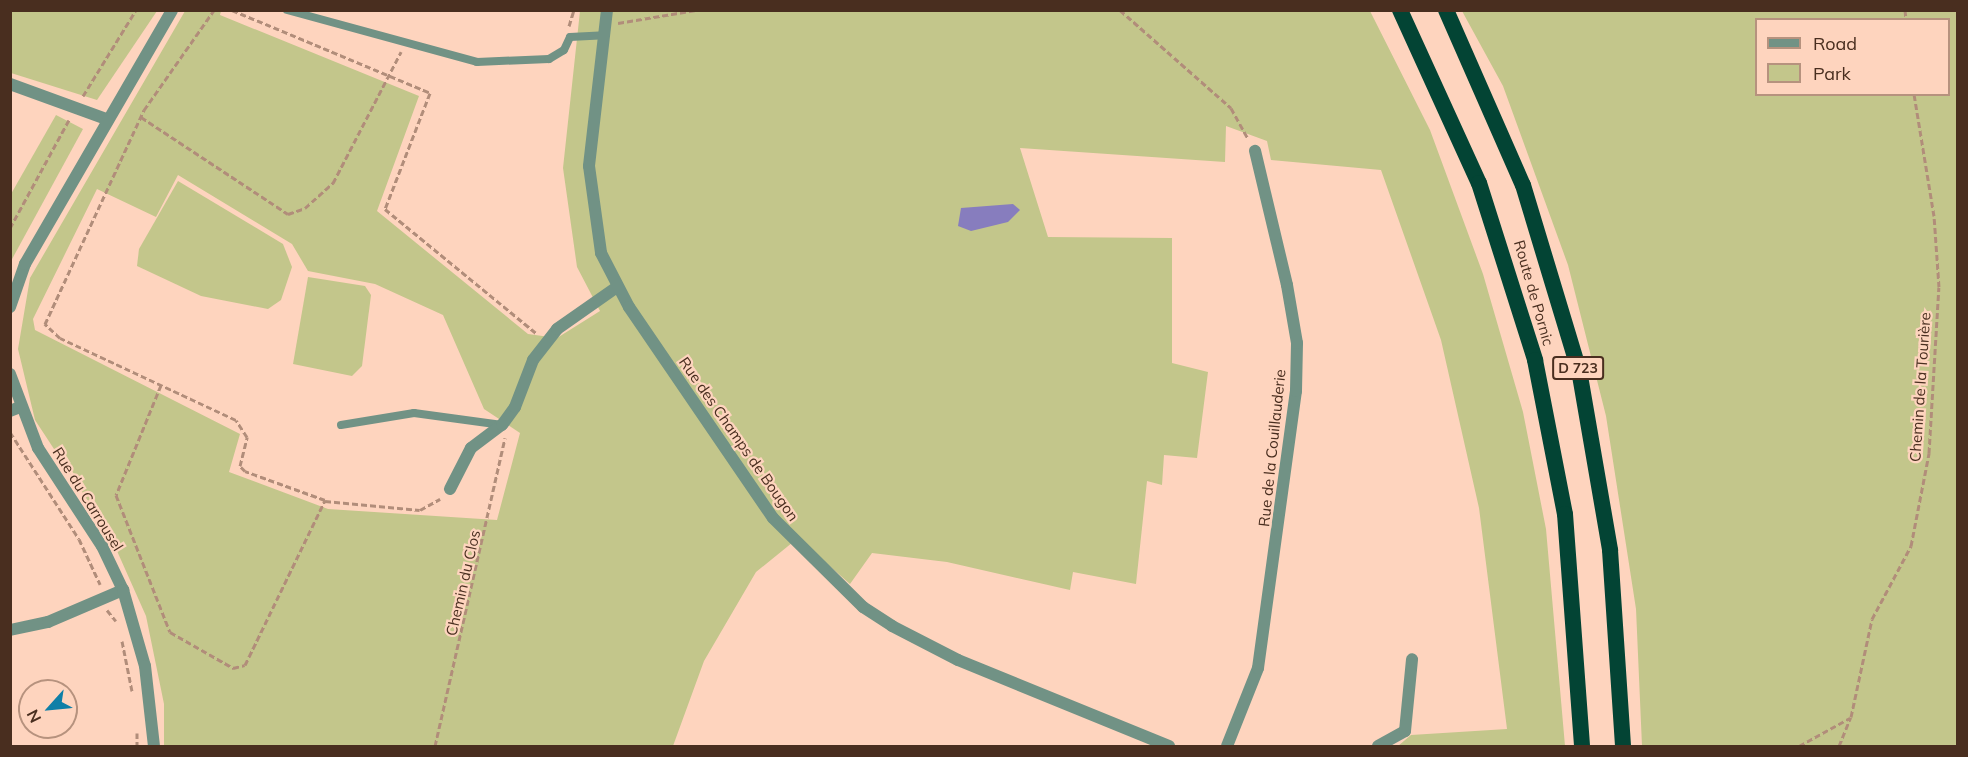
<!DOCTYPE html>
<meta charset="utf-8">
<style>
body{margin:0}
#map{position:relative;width:1968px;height:757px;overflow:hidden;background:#fed4be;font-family:Mulish,sans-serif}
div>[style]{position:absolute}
.green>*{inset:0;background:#c3c68b}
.water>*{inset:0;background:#877dbe}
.path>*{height:3px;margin-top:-1.5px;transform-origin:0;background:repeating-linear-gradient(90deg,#b18d7a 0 6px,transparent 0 9px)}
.service>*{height:8px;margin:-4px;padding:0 4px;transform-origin:4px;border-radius:4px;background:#719285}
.minor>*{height:12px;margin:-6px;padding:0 6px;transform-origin:6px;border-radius:6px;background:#719285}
.tertiary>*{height:12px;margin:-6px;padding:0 6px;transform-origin:6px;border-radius:6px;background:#719285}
.trunk>*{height:16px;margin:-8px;padding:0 8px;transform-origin:8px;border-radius:8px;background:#034434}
span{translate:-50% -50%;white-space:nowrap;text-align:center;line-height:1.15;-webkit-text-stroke:4.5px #fed4be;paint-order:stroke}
.shield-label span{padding:2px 4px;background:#fed4be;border:2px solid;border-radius:4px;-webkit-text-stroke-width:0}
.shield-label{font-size:14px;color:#492e1f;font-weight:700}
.street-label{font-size:15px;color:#492e1f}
.frame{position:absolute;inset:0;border:12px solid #492e1f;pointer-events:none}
.legend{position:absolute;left:1755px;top:18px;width:195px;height:78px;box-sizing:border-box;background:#fed4be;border:2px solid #b6927e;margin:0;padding:8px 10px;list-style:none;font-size:18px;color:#492e1f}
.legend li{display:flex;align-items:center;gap:12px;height:30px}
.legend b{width:30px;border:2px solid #b6927e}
.north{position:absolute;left:18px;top:679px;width:60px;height:60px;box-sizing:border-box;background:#fed4be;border:2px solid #b6927e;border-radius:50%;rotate:243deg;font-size:16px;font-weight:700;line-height:24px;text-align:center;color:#492e1f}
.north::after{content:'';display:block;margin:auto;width:21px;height:27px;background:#0f7fa7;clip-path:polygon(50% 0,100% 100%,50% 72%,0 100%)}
</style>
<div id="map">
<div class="green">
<div style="clip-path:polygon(10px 11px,11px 10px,157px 11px,97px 100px,11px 73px)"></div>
<div style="clip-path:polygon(evenodd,185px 11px,221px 11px,220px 15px,419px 96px,377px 211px,528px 334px,557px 338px,600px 311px,577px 267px,563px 168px,580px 11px,1370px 11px,1430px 130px,1483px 274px,1523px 412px,1546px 529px,1565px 746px,1398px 746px,1411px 735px,1507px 729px,1479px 508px,1441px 340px,1381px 170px,1271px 160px,1267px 141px,1226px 126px,1225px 162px,1020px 148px,1048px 237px,1172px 238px,1172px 363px,1208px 372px,1197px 458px,1164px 455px,1162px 485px,1147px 481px,1136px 584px,1073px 572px,1070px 590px,947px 562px,872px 553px,850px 584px,798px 538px,756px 572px,704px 661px,673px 746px,164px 746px,164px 704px,146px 616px,109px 533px,35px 420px,18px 349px,30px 278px,185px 11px,178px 175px,292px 244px,308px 271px,375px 284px,443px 315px,484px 409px,520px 433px,497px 520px,328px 509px,229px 472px,240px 434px,35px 330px,33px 319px,97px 189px,156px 217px,178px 175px)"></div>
<div style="clip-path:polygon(evenodd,1462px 11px,1957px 11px,1957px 746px,1642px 746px,1636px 609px,1606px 416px,1568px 265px,1503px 86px,1462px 11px,1756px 20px,1948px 20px,1948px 94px,1756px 94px,1756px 20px)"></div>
<div style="clip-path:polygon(56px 115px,83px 129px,11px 261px,11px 194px)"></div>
<div style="clip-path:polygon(178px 181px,283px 244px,292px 267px,281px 300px,268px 309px,201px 296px,137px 266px,139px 249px)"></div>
<div style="clip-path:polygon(308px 277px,365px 286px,371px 295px,362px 366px,352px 376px,293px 364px)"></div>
</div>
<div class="water">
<div style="clip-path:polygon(1013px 204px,1020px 210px,1008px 222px,971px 231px,958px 226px,961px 208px)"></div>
</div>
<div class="path">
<div style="left:232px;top:10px;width:215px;rotate:22.7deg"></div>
<div style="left:430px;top:93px;width:124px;rotate:111.2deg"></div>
<div style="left:385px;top:209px;width:195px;rotate:39.4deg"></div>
<div style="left:1120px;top:10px;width:148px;rotate:41.4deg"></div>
<div style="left:1231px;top:108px;width:35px;rotate:61deg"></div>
<div style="left:1905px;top:10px;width:10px;rotate:84deg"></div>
<div style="left:618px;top:23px;width:79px;rotate:-9.5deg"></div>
<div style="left:569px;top:26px;width:17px;rotate:-73deg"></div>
<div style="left:83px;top:96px;width:101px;rotate:-58.4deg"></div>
<div style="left:141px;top:117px;width:176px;rotate:33.4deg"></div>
<div style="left:288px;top:214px;width:18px;rotate:-19deg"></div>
<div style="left:305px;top:208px;width:38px;rotate:-42deg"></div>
<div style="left:333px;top:183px;width:148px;rotate:-62.6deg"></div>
<div style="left:10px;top:228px;width:123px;rotate:-61.4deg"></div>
<div style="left:161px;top:385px;width:119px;rotate:112.2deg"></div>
<div style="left:116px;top:495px;width:147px;rotate:68.5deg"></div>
<div style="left:170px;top:632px;width:73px;rotate:29.7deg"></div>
<div style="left:233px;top:668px;width:12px;rotate:-14deg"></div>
<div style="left:245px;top:665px;width:183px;rotate:-64.1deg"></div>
<div style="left:325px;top:500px;width:85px;rotate:-160.1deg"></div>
<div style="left:245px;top:471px;width:7px;rotate:-135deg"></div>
<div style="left:240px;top:466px;width:30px;rotate:-76deg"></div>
<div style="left:247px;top:437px;width:20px;rotate:-123deg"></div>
<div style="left:236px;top:420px;width:194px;rotate:-155deg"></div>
<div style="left:60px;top:338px;width:21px;rotate:-137deg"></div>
<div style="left:45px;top:324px;width:236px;rotate:-65.2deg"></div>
<div style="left:144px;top:110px;width:122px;rotate:-55deg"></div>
<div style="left:10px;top:432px;width:127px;rotate:57.2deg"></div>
<div style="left:79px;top:539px;width:50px;rotate:65deg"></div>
<div style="left:325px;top:501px;width:95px;rotate:5.4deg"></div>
<div style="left:420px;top:510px;width:23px;rotate:-29deg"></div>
<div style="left:107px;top:610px;width:14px;rotate:51deg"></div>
<div style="left:122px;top:641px;width:51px;rotate:78.7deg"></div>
<div style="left:137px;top:733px;width:13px;rotate:90deg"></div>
<div style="left:435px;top:746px;width:316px;rotate:-77.2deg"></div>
<div style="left:1799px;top:746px;width:58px;rotate:-28.8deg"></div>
<div style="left:1839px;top:746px;width:31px;rotate:-68deg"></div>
<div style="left:1851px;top:717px;width:100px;rotate:-77.9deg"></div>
<div style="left:1872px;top:619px;width:83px;rotate:-61.9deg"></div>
<div style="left:1911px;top:546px;width:95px;rotate:-79deg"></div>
<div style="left:1929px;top:453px;width:166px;rotate:-86.6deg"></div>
<div style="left:1939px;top:287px;width:71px;rotate:-94deg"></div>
<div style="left:1934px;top:216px;width:124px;rotate:-99.3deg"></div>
</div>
<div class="service">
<div style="left:287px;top:10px;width:197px;rotate:15.3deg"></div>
<div style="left:477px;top:62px;width:72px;rotate:-2.4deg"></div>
<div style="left:549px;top:59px;width:17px;rotate:-31deg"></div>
<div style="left:564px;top:50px;width:14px;rotate:-65deg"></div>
<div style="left:570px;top:37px;width:34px;rotate:-3deg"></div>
<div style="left:341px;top:425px;width:74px;rotate:-9.3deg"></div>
<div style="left:414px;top:413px;width:89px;rotate:7.8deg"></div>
</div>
<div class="minor">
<div style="left:10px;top:84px;width:102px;rotate:20deg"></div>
<div style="left:10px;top:411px;width:11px;rotate:-22deg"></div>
<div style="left:450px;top:489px;width:46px;rotate:-62.9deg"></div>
<div style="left:471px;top:448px;width:39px;rotate:-37deg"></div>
<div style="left:502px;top:425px;width:22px;rotate:-54deg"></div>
<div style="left:515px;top:407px;width:50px;rotate:-69deg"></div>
<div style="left:533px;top:360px;width:39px;rotate:-52deg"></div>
<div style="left:557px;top:329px;width:73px;rotate:-35deg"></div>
<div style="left:10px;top:630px;width:39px;rotate:-12deg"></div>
<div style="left:48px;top:622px;width:82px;rotate:-23.1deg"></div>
<div style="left:1227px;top:746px;width:84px;rotate:-68.3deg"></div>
<div style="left:1258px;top:668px;width:280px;rotate:-82.2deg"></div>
<div style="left:1296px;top:391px;width:48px;rotate:-88.8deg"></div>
<div style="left:1297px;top:343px;width:59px;rotate:-99.8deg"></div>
<div style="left:1287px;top:285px;width:138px;rotate:-103.4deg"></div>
<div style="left:1378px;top:746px;width:31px;rotate:-29deg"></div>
<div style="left:1405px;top:731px;width:72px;rotate:-84.4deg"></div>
</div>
<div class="tertiary">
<div style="left:607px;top:10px;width:157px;rotate:96.6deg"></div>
<div style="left:589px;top:166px;width:88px;rotate:82.1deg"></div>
<div style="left:601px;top:253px;width:61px;rotate:62.6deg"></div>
<div style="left:629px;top:307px;width:255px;rotate:55.7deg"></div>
<div style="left:773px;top:518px;width:127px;rotate:44.7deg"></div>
<div style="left:863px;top:607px;width:35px;rotate:33deg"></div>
<div style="left:892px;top:626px;width:74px;rotate:27.3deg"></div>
<div style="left:958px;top:660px;width:228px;rotate:22.2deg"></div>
<div style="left:10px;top:307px;width:46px;rotate:-70.8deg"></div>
<div style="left:25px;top:264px;width:293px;rotate:-59.9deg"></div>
<div style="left:10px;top:374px;width:79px;rotate:69.3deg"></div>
<div style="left:38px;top:448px;width:117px;rotate:56.9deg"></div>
<div style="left:102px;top:546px;width:49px;rotate:64.5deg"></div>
<div style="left:123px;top:590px;width:79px;rotate:73.9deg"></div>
<div style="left:145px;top:666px;width:81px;rotate:83.6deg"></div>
</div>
<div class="trunk">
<div style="left:1400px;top:10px;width:190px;rotate:65.5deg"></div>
<div style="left:1479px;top:183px;width:186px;rotate:72.4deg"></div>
<div style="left:1535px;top:360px;width:157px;rotate:79deg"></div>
<div style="left:1565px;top:514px;width:233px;rotate:85.8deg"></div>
<div style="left:1446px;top:10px;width:191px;rotate:66.3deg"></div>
<div style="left:1523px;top:185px;width:193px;rotate:73.2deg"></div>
<div style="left:1579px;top:370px;width:183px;rotate:80.2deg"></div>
<div style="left:1610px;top:550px;width:196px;rotate:86.2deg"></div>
</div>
<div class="shield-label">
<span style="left:1578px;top:368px">D 723</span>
</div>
<div class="street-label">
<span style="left:1534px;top:293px;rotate:74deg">Route de Pornic</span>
<span style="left:1920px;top:387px;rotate:-86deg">Chemin de la Tourière</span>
<span style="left:739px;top:439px;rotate:55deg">Rue des Champs de Bougon</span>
<span style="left:1272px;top:448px;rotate:-84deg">Rue de la Couillauderie</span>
<span style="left:88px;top:499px;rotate:58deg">Rue du Carrousel</span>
<span style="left:463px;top:583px;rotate:-77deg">Chemin du Clos</span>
</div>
<div class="frame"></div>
<ul class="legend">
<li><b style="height:8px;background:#719285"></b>Road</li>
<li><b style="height:16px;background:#c3c68b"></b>Park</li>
</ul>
<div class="north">N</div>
</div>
